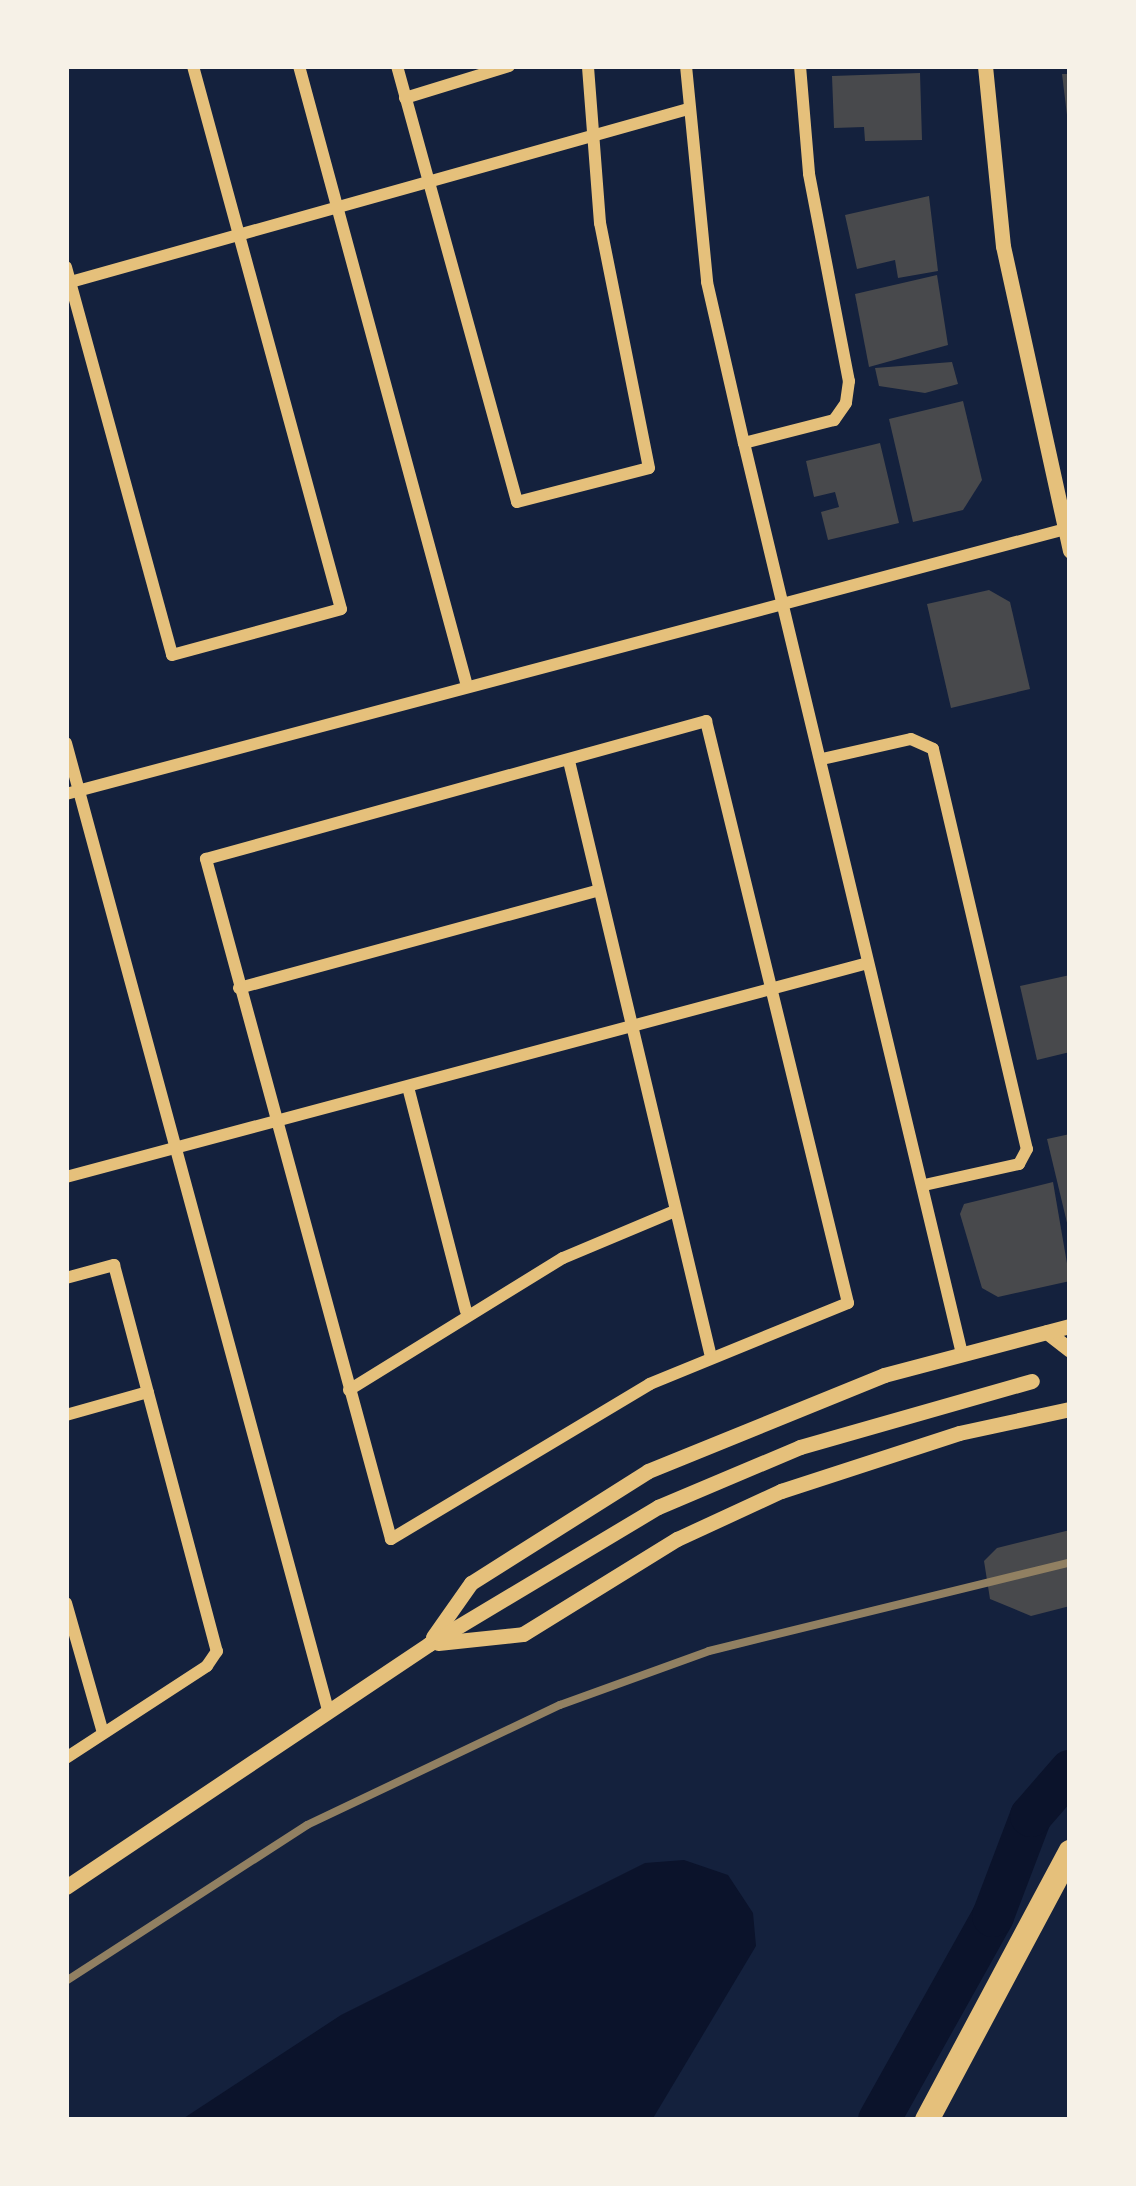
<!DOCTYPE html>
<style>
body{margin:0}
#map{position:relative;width:1136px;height:2186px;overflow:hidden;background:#14213d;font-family:Poppins,sans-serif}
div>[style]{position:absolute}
.water>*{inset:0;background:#0b132b}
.river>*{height:42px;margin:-21px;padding:0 21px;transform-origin:21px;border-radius:21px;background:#0b132b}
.building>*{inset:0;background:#48494c}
.minor>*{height:12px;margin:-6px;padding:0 6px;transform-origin:6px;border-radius:6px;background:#e5c07b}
.tertiary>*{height:15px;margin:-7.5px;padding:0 7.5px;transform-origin:7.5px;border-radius:7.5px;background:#e5c07b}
.motorway>*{height:24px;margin:-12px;padding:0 12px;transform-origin:12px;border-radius:12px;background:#e5c07b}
.rail>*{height:8px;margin:-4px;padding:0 4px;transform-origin:4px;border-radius:4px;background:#918062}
span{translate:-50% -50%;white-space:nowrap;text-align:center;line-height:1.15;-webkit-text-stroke:10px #f6f1e7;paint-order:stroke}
.frame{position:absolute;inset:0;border:69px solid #f6f1e7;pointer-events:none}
</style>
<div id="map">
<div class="water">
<div style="clip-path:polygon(684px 1860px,728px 1875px,753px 1913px,756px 1946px,652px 2120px,181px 2120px,341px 2015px,645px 1863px)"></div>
</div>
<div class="river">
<div style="left:879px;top:2120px;width:234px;rotate:-60.8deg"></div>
<div style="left:993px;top:1916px;width:107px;rotate:-69.2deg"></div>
<div style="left:1031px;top:1816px;width:60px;rotate:-49.1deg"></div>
</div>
<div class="building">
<div style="clip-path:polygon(920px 73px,922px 140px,865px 141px,864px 127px,834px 128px,832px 76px)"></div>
<div style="clip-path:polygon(1062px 74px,1070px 74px,1070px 115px,1067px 115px)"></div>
<div style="clip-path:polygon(929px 196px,938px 271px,898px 278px,895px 260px,857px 269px,845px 215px)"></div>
<div style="clip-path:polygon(937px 275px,948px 345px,869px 367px,855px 294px)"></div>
<div style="clip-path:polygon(952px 362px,958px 384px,925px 393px,879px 386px,875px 368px)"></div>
<div style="clip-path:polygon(963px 401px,982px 480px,963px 510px,913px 522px,889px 419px)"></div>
<div style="clip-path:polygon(880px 443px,899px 523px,828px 540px,821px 512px,839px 507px,835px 492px,814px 497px,806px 461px)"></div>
<div style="clip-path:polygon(989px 590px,1010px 602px,1030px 689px,951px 708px,927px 604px)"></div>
<div style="clip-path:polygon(1070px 975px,1070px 1052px,1037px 1060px,1020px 986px)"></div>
<div style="clip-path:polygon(1070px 1134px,1070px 1226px,1068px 1227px,1047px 1139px)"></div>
<div style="clip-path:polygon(1053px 1182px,1070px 1281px,998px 1297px,982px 1288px,960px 1214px,964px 1204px)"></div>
<div style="clip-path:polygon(1070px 1530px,1070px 1606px,1031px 1616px,990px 1599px,984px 1561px,997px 1548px)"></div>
</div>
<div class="minor">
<div style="left:299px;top:66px;width:642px;rotate:74.84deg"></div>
<div style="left:397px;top:66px;width:452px;rotate:74.6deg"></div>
<div style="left:517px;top:502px;width:136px;rotate:-14.4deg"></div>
<div style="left:649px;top:468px;width:250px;rotate:-101.3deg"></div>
<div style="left:600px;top:223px;width:157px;rotate:-94.4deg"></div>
<div style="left:686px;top:66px;width:217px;rotate:84.4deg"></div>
<div style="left:707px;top:282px;width:165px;rotate:77.1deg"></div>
<div style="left:800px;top:66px;width:108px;rotate:85.2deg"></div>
<div style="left:809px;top:174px;width:211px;rotate:79.1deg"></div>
<div style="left:849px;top:381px;width:22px;rotate:98deg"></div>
<div style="left:846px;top:403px;width:21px;rotate:125deg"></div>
<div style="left:834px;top:420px;width:93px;rotate:165.7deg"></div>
<div style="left:744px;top:443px;width:937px;rotate:76.54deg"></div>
<div style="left:405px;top:98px;width:109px;rotate:-17.1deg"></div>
<div style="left:66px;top:267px;width:402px;rotate:74.7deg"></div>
<div style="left:172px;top:655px;width:175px;rotate:-15.2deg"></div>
<div style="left:341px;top:609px;width:563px;rotate:-105.25deg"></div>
<div style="left:67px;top:283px;width:645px;rotate:-15.65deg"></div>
<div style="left:706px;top:721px;width:599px;rotate:76.29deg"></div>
<div style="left:848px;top:1303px;width:214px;rotate:157.8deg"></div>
<div style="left:650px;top:1384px;width:302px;rotate:149.1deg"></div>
<div style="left:391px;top:1539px;width:705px;rotate:-105.22deg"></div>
<div style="left:206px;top:859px;width:519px;rotate:-15.43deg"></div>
<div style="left:66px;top:743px;width:1002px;rotate:74.84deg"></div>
<div style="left:822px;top:759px;width:91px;rotate:-12.7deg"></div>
<div style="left:911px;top:739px;width:24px;rotate:24deg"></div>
<div style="left:933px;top:749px;width:411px;rotate:76.8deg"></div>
<div style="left:1027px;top:1149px;width:17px;rotate:118deg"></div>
<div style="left:1019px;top:1164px;width:97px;rotate:167.5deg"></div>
<div style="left:569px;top:761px;width:609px;rotate:76.6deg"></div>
<div style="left:66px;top:794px;width:1038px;rotate:-14.85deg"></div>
<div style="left:239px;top:988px;width:373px;rotate:-15.2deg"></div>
<div style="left:408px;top:1087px;width:231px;rotate:75.5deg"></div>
<div style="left:66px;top:1177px;width:830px;rotate:-14.94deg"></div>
<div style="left:66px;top:1278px;width:50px;rotate:-15.2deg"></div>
<div style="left:114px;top:1265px;width:400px;rotate:75.1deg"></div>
<div style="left:217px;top:1651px;width:18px;rotate:124deg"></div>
<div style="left:207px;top:1666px;width:168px;rotate:146.9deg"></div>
<div style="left:349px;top:1390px;width:251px;rotate:-31.7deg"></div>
<div style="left:563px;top:1258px;width:121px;rotate:-22.8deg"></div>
<div style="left:66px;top:1415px;width:85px;rotate:-15.7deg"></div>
<div style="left:66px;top:1603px;width:135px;rotate:74.1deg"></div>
</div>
<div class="tertiary">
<div style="left:985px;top:66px;width:181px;rotate:84.3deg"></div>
<div style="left:1003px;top:246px;width:312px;rotate:77.6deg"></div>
<div style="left:1047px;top:1332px;width:29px;rotate:38deg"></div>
<div style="left:433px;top:1637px;width:66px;rotate:-54.9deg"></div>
<div style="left:471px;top:1583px;width:209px;rotate:-32.3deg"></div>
<div style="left:648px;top:1471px;width:255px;rotate:-22.1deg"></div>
<div style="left:884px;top:1375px;width:192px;rotate:-14.8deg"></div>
<div style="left:438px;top:1643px;width:85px;rotate:-6deg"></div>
<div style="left:523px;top:1634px;width:181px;rotate:-31.7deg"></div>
<div style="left:677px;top:1539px;width:115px;rotate:-24.8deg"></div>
<div style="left:781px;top:1491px;width:187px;rotate:-18deg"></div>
<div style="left:959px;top:1433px;width:114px;rotate:-12.2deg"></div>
<div style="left:66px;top:1887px;width:437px;rotate:-33.8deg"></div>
<div style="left:429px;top:1644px;width:267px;rotate:-30.9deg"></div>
<div style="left:658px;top:1507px;width:154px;rotate:-22.9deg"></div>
<div style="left:800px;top:1447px;width:241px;rotate:-15.9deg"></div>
</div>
<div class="motorway">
<div style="left:927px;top:2120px;width:304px;rotate:-61.9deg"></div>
</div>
<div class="rail">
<div style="left:66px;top:1981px;width:287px;rotate:-32.9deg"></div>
<div style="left:307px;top:1825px;width:280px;rotate:-25.4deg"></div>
<div style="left:560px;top:1705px;width:158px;rotate:-19.9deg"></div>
<div style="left:709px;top:1651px;width:372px;rotate:-13.8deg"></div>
</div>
<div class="frame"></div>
</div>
